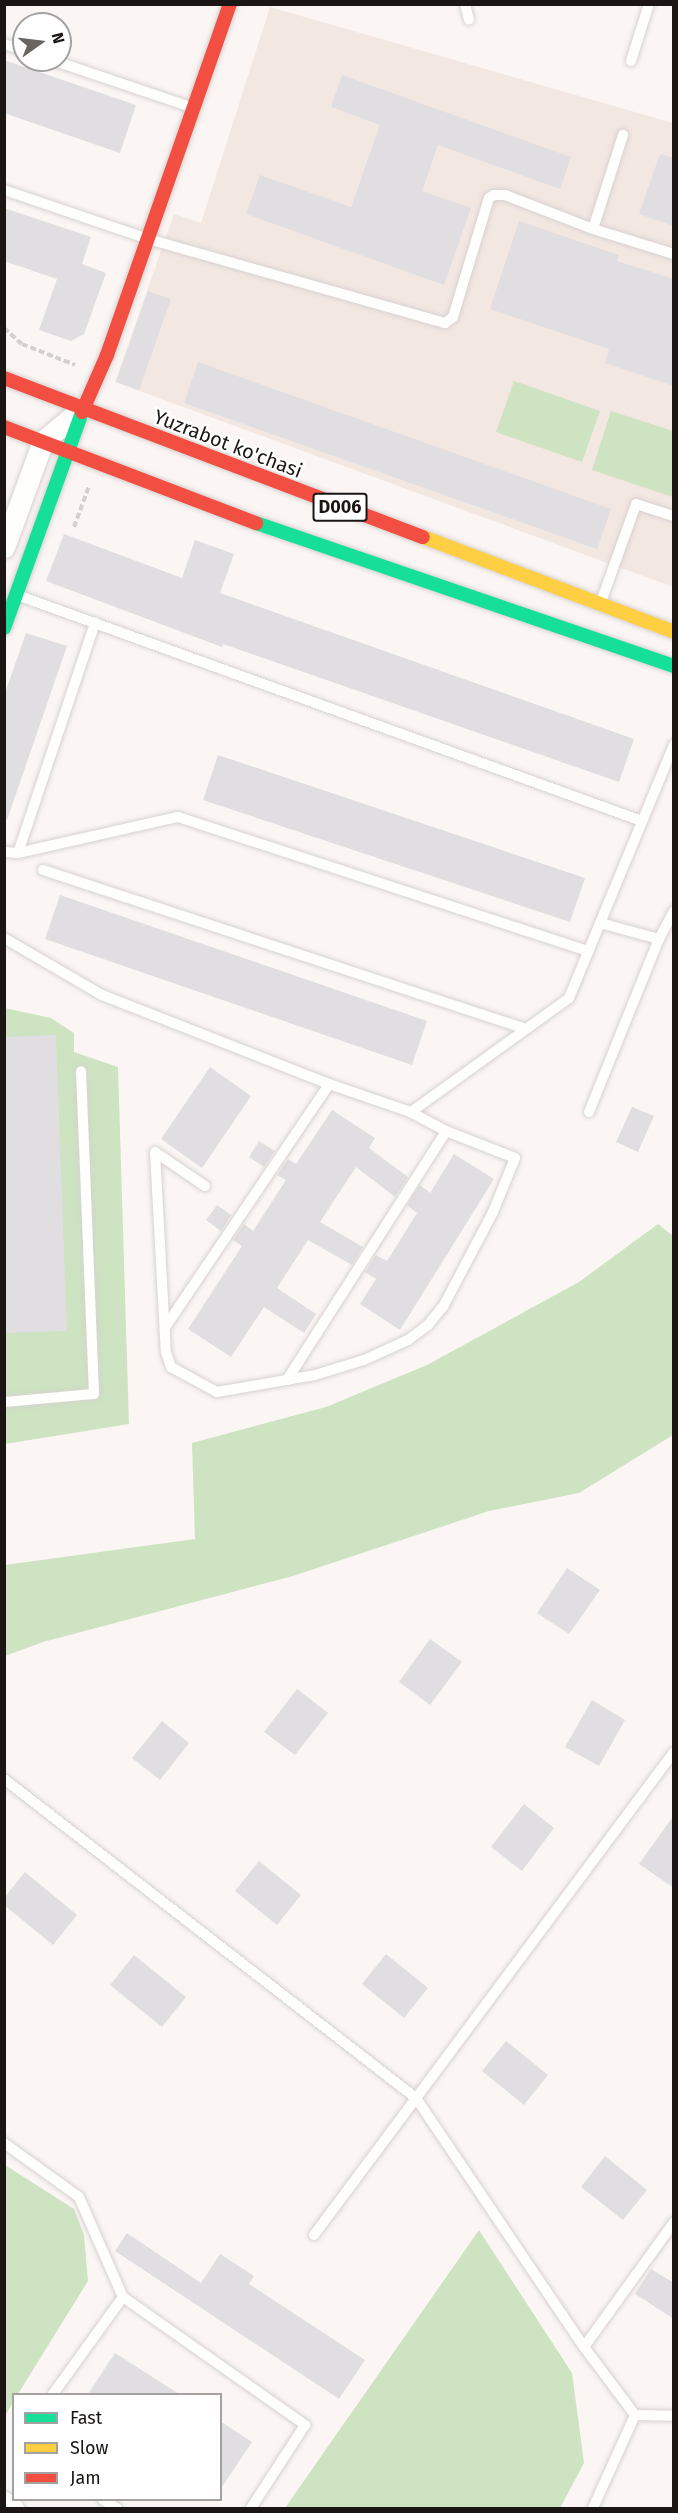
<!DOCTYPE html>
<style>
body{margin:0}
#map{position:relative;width:678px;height:2513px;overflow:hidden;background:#fbf6f4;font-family:"Fira Sans",sans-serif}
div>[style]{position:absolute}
.built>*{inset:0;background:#f3e7e2}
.green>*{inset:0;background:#cde3c1}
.building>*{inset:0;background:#e0dee0}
.path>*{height:4px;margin-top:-2px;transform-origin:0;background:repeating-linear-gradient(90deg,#d3d1d0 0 6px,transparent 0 9px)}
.roads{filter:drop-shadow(0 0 2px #d7d2d0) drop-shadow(0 0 2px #d7d2d0)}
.lane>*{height:10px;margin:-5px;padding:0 5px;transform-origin:5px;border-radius:5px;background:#fefefd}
.street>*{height:21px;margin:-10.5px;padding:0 10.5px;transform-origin:10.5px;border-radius:10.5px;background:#fefefd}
.fast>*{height:14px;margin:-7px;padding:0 7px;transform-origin:7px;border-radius:7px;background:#16e098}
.slow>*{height:14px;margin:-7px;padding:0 7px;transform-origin:7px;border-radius:7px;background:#ffcf43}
.jam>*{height:14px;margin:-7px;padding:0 7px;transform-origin:7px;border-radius:7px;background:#f24e42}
span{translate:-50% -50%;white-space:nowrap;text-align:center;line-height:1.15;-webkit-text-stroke:4.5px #fff;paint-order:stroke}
.shield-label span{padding:2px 4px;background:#fff;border:2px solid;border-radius:4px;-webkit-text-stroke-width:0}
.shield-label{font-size:18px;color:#1b1614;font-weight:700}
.street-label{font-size:20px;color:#1b1614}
.frame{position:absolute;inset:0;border:6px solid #1b1614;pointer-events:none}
.legend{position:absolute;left:12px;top:2393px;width:210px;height:108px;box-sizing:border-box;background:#fff;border:2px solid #a4a2a1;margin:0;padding:8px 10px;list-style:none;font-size:18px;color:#1b1614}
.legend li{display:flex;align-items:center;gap:12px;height:30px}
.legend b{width:30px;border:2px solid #a4a2a1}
.north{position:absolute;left:12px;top:12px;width:60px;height:60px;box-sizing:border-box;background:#fff;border:2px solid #a4a2a1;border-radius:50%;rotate:76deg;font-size:16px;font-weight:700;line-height:24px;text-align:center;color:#1b1614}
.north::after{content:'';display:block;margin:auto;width:21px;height:27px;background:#696462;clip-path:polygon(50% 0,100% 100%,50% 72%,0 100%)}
</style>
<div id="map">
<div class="built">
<div style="clip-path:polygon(270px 7px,673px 123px,673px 587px,115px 382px,174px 214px,201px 223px)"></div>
</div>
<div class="green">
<div style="clip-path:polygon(514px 381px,600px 411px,582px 462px,496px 432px)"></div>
<div style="clip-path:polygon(611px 411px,673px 431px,673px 497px,592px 470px)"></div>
<div style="clip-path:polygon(5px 1008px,51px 1018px,74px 1033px,74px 1052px,118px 1067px,129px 1424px,5px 1444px)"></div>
<div style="clip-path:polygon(658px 1224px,673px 1236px,673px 1435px,579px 1493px,489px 1511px,293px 1576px,43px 1642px,5px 1656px,5px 1565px,195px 1539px,192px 1443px,326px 1407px,427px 1365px,579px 1282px)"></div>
<div style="clip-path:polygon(5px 2165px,74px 2209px,84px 2235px,88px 2281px,18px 2394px,14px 2394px,13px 2402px,5px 2416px)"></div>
<div style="clip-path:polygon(479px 2230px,572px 2373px,584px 2463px,560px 2508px,285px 2508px)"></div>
</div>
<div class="building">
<div style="clip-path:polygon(4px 60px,136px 105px,120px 153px,4px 113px)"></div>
<div style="clip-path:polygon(342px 75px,571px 157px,560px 189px,438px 145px,422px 191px,471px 208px,444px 285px,246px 214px,260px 175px,351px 207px,380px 125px,331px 107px)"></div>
<div style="clip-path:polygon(660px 154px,674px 158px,674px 226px,639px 214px)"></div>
<div style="clip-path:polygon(4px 208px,91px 237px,82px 264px,106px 273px,84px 334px,71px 341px,39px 330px,57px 279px,4px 261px)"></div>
<div style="clip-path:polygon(519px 221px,619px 255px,617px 261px,674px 279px,674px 386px,605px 363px,609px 349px,490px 309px)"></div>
<div style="clip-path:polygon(148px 291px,171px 299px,139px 390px,116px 382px)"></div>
<div style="clip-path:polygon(198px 362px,611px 509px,597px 549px,184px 403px)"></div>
<div style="clip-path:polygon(64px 534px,182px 578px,195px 540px,234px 554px,220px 593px,634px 739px,619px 782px,223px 644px,222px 647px,46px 581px)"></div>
<div style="clip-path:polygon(26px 633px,67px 646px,7px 820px,4px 819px,4px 696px)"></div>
<div style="clip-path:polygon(218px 755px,585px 878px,570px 922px,203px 800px)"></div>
<div style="clip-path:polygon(60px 895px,427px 1021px,412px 1065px,45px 939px)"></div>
<div style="clip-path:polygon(56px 1035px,67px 1331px,4px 1333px,4px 1037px)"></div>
<div style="clip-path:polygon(210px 1067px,251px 1096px,202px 1168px,161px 1139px)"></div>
<div style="clip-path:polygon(632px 1107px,654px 1116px,638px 1152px,616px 1142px)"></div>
<div style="clip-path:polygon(332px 1110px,375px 1138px,369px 1148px,408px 1177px,395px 1197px,356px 1167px,320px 1222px,363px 1247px,352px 1265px,308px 1240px,277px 1288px,316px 1314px,304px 1333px,264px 1307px,231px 1357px,188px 1329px,242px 1246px,233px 1240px,244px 1224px,253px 1231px,286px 1180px,277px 1175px,288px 1159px,296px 1164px)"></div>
<div style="clip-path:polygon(259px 1141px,275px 1151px,264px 1167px,249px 1157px)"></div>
<div style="clip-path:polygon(454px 1154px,494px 1179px,400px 1330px,360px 1304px,376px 1279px,365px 1272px,376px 1255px,387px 1261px,417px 1213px,407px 1205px,420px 1185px,430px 1193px)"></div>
<div style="clip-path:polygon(217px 1205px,231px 1215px,221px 1231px,206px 1220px)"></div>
<div style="clip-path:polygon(567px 1568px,600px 1590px,569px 1634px,537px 1613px)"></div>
<div style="clip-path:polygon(430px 1639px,462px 1662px,430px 1705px,399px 1682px)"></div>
<div style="clip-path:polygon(297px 1689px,328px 1713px,295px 1755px,264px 1732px)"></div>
<div style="clip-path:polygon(592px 1700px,625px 1720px,599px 1766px,565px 1747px)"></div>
<div style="clip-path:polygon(162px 1721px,189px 1743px,160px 1780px,132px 1758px)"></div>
<div style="clip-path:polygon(524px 1804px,554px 1828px,522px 1871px,491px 1847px)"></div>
<div style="clip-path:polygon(674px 1815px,674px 1888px,639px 1864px)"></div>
<div style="clip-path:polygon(259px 1861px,301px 1895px,277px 1925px,235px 1891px)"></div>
<div style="clip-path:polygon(25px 1872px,77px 1915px,53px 1945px,4px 1905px,4px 1898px)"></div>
<div style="clip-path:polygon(386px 1954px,428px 1988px,404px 2018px,362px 1984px)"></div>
<div style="clip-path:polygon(134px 1955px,186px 1997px,162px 2027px,110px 1985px)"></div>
<div style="clip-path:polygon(506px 2041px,548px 2075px,524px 2105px,482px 2071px)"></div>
<div style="clip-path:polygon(605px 2156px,647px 2190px,623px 2220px,581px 2187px)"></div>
<div style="clip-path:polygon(127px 2233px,201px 2283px,220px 2254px,254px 2276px,249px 2284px,365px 2360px,339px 2399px,115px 2251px)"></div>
<div style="clip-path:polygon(651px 2269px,674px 2283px,674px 2319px,635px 2294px)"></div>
<div style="clip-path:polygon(115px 2353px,179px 2394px,88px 2394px)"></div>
<div style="clip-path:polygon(220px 2421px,252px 2442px,220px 2490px)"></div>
</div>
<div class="path">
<div style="left:4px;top:328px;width:24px;rotate:42deg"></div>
<div style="left:22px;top:344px;width:57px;rotate:21.6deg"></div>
<div style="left:74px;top:527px;width:44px;rotate:-69.9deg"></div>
</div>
<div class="roads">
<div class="lane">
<div style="left:465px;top:4px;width:16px;rotate:76deg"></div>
<div style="left:4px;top:44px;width:21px;rotate:17deg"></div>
<div style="left:52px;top:60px;width:147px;rotate:18.7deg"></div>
<div style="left:631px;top:61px;width:60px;rotate:-72.5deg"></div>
<div style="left:4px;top:190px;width:152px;rotate:18.8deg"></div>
<div style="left:148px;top:239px;width:309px;rotate:15.8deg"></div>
<div style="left:445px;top:323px;width:10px;rotate:-37deg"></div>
<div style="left:453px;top:317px;width:124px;rotate:-73.2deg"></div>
<div style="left:489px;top:198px;width:6px;rotate:-31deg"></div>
<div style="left:494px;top:195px;width:11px"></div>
<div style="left:505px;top:195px;width:94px;rotate:21.1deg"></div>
<div style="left:593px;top:229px;width:85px;rotate:17.2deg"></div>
<div style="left:593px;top:229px;width:99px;rotate:-72.3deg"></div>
<div style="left:17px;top:595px;width:665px;rotate:19.88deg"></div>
<div style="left:601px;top:602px;width:104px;rotate:-70.3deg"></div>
<div style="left:636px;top:504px;width:40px;rotate:18deg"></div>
<div style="left:4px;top:852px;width:14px;rotate:4deg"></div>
<div style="left:18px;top:853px;width:164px;rotate:-12.7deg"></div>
<div style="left:178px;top:817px;width:432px;rotate:18.1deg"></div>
<div style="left:18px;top:853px;width:243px;rotate:-71.5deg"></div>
<div style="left:43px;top:870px;width:508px;rotate:18.22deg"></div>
<div style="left:600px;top:923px;width:61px;rotate:15.2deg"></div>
<div style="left:4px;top:938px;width:113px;rotate:30.2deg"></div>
<div style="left:102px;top:995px;width:244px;rotate:21.4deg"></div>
<div style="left:329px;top:1084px;width:87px;rotate:18.9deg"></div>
<div style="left:411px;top:1112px;width:195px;rotate:-35.8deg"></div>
<div style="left:569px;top:998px;width:274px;rotate:-67.5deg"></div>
<div style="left:589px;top:1112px;width:187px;rotate:-68deg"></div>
<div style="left:659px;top:939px;width:32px;rotate:-62deg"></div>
<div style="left:205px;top:1186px;width:60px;rotate:-145.8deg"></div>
<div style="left:155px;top:1152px;width:200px;rotate:86.9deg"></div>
<div style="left:166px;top:1352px;width:16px;rotate:72deg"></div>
<div style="left:171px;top:1367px;width:52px;rotate:28.5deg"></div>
<div style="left:217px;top:1392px;width:99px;rotate:-9.8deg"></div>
<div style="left:315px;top:1375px;width:51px;rotate:-17deg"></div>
<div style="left:364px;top:1360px;width:48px;rotate:-24.4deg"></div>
<div style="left:408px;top:1340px;width:25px;rotate:-37deg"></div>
<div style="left:428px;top:1325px;width:26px;rotate:-51deg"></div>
<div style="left:444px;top:1305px;width:105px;rotate:-62.2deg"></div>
<div style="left:493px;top:1212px;width:58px;rotate:-67.8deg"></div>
<div style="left:515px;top:1158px;width:74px;rotate:-158.6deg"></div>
<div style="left:446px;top:1131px;width:40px;rotate:-152deg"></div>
<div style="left:166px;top:1326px;width:292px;rotate:-56deg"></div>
<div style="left:287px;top:1380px;width:295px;rotate:-57.4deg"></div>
<div style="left:4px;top:1402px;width:90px;rotate:-5.1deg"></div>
<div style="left:94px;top:1394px;width:323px;rotate:-92.3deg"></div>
<div style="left:4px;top:1779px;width:521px;rotate:37.75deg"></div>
<div style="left:416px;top:2098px;width:300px;rotate:56deg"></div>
<div style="left:584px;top:2347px;width:85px;rotate:53.1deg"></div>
<div style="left:4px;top:2143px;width:92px;rotate:35.8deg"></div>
<div style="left:79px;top:2197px;width:109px;rotate:66.3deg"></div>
<div style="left:123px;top:2297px;width:223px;rotate:35.1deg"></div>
<div style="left:305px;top:2425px;width:99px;rotate:123deg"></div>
<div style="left:314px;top:2235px;width:602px;rotate:-53.3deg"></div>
<div style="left:584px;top:2347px;width:154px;rotate:-54.2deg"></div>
<div style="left:53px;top:2394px;width:120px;rotate:-54.2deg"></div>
<div style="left:635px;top:2415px;width:39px;rotate:1deg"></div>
<div style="left:103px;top:2500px;width:16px;rotate:30deg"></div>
<div style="left:593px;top:2508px;width:102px;rotate:-65.7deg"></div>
</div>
<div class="street">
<div style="left:4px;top:547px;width:113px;rotate:-69.8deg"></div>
<div style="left:43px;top:441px;width:50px;rotate:-39.4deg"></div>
<div style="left:4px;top:2502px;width:11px;rotate:34deg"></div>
</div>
<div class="fast">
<div style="left:256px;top:523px;width:442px;rotate:18.9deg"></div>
<div style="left:4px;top:628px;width:230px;rotate:-70.1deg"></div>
</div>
<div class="slow">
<div style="left:423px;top:537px;width:268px;rotate:20.7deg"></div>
</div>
<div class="jam">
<div style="left:4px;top:378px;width:448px;rotate:20.8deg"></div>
<div style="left:82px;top:412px;width:62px;rotate:-66.3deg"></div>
<div style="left:107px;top:355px;width:372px;rotate:-70.7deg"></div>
<div style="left:4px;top:427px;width:270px;rotate:20.9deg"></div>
</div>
</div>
<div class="shield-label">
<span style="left:340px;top:507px">D006</span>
</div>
<div class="street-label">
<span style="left:228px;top:444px;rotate:21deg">Yuzrabot ko'chasi</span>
</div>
<div class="frame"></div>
<ul class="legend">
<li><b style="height:8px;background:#16e098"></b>Fast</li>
<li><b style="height:8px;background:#ffcf43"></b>Slow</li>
<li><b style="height:8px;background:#f24e42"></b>Jam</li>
</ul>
<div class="north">N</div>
</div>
